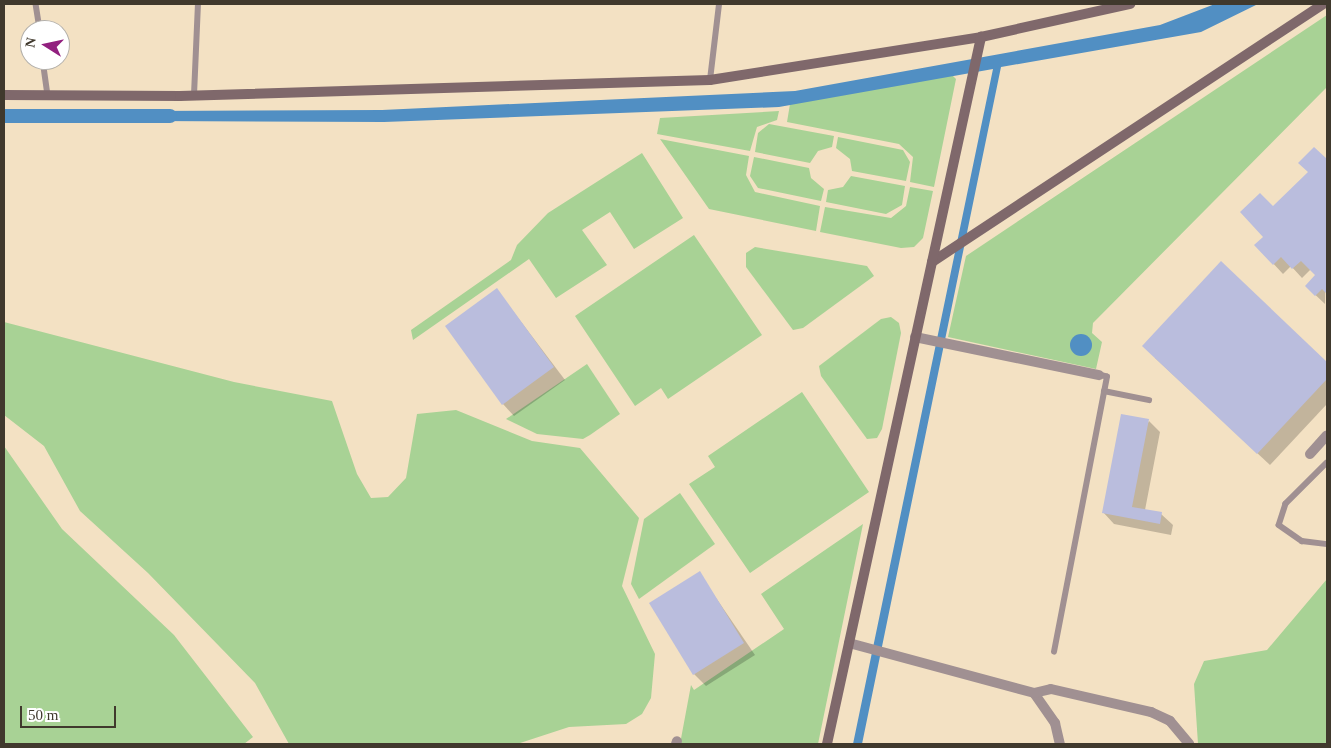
<!DOCTYPE html>
<style>
body{margin:0}
#map{position:relative;width:1331px;height:748px;overflow:hidden;background:#f3e1c3;font-family:"Times New Roman",serif}
div>[style]{position:absolute}
.green>*{inset:0;background:#a8d295}
.water>*{inset:0;background:#518fc3}
.round{border-radius:50%}
.shadow>*{inset:0;background:#0003}
.canal>*{height:14px;margin:-7px;padding:0 7px;transform-origin:7px;border-radius:7px;background:#518fc3}
.building>*{inset:0;background:#babddd}
.lane>*{height:5.5px;margin:-2.75px;padding:0 2.75px;transform-origin:2.75px;border-radius:2.75px;background:#a09092}
.street>*{height:10px;margin:-5px;padding:0 5px;transform-origin:5px;border-radius:5px;background:#a09092}
.secondary>*{height:10px;margin:-5px;padding:0 5px;transform-origin:5px;border-radius:5px;background:#7f686b}
span{translate:-50% -50%;white-space:nowrap;text-align:center;line-height:1.15;-webkit-text-stroke:5px #fff;paint-order:stroke}
.frame{position:absolute;inset:0;border:5px solid #40392d;pointer-events:none}
.north{position:absolute;left:20px;top:20px;width:50px;height:50px;box-sizing:border-box;background:#fff;border:1px solid #b3b0ab;border-radius:50%;rotate:280deg;font-size:14px;font-weight:700;line-height:20px;text-align:center;color:#40392d}
.north::after{content:'';display:block;margin:auto;width:18px;height:22px;background:#92207f;clip-path:polygon(50% 0,100% 100%,50% 72%,0 100%)}
.scale{position:absolute;left:20px;top:706px;width:96px;height:22px;box-sizing:border-box;border:2px solid #40392d;border-top:0;padding-left:6px;font-size:15px;line-height:18px;white-space:nowrap;color:#40392d;-webkit-text-stroke:4px #fff;paint-order:stroke}
</style>
<div id="map">
<div class="green">
<div style="clip-path:polygon(1327px 15px,1327px 87px,1093px 323px,1092px 333px,1102px 342px,1096px 369px,948px 337px,966px 256px)"></div>
<div style="clip-path:polygon(952px 75px,956px 79px,934px 187px,910px 182px,913px 157px,899px 144px,787px 122px,790px 104px)"></div>
<div style="clip-path:polygon(779px 111px,777px 120px,757px 127px,750px 151px,657px 134px,660px 118px)"></div>
<div style="clip-path:polygon(769px 124px,834px 136px,832px 147px,818px 151px,810px 163px,755px 152px,758px 133px)"></div>
<div style="clip-path:polygon(838px 137px,903px 150px,910px 162px,906px 181px,852px 171px,850px 159px,836px 148px)"></div>
<div style="clip-path:polygon(660px 139px,749px 156px,746px 175px,755px 192px,820px 206px,816px 231px,709px 209px)"></div>
<div style="clip-path:polygon(642px 153px,683px 218px,634px 249px,610px 212px,582px 230px,607px 265px,556px 298px,529px 259px,413px 340px,411px 330px,511px 260px,517px 245px,548px 213px)"></div>
<div style="clip-path:polygon(754px 157px,809px 168px,811px 178px,824px 189px,821px 201px,758px 188px,750px 176px)"></div>
<div style="clip-path:polygon(851px 176px,905px 186px,902px 205px,886px 214px,826px 202px,828px 190px,843px 187px)"></div>
<div style="clip-path:polygon(910px 187px,933px 191px,923px 238px,914px 247px,901px 248px,820px 232px,825px 207px,891px 218px,906px 206px)"></div>
<div style="clip-path:polygon(694px 235px,762px 335px,668px 399px,661px 388px,635px 406px,575px 316px)"></div>
<div style="clip-path:polygon(755px 247px,867px 266px,874px 276px,803px 328px,793px 330px,746px 267px,746px 253px)"></div>
<div style="clip-path:polygon(891px 317px,899px 323px,901px 333px,882px 429px,877px 438px,867px 439px,821px 376px,819px 366px,881px 319px)"></div>
<div style="clip-path:polygon(4px 322px,234px 382px,332px 401px,357px 474px,371px 498px,388px 497px,406px 478px,417px 414px,456px 410px,532px 441px,580px 448px,639px 518px,622px 586px,655px 654px,651px 698px,642px 714px,626px 724px,569px 727px,517px 744px,289px 744px,255px 683px,148px 573px,80px 511px,44px 446px,4px 415px)"></div>
<div style="clip-path:polygon(587px 364px,620px 414px,590px 435px,583px 439px,537px 434px,506px 419px)"></div>
<div style="clip-path:polygon(802px 392px,869px 492px,750px 573px,689px 484px,715px 467px,708px 456px)"></div>
<div style="clip-path:polygon(4px 446px,62px 529px,174px 635px,253px 737px,244px 744px,4px 744px)"></div>
<div style="clip-path:polygon(680px 493px,715px 544px,639px 599px,631px 584px,644px 519px)"></div>
<div style="clip-path:polygon(863px 524px,818px 744px,680px 744px,691px 685px,694px 690px,784px 629px,761px 594px)"></div>
<div style="clip-path:polygon(1327px 579px,1327px 744px,1198px 744px,1194px 684px,1204px 661px,1267px 650px)"></div>
</div>
<div class="water">
<div style="clip-path:polygon(1215px 4px,1258px 4px,1201px 32px,1001px 67px,862px 744px,853px 744px,993px 69px,779px 107px,384px 122px,151px 121px,152px 111px,382px 110px,795px 91px,1160px 25px)"></div>
<div class="round" style="left:1070px;top:334px;width:22px;height:22px"></div>
</div>
<div class="shadow">
<div style="clip-path:polygon(1314px 148px,1327px 161px,1325px 304px,1306px 286px,1317px 275px,1311px 269px,1302px 278px,1291px 266px,1283px 274px,1256px 245px,1264px 237px,1273px 208px,1309px 172px)"></div>
<div style="clip-path:polygon(1221px 263px,1327px 363px,1327px 404px,1270px 465px,1155px 358px)"></div>
<div style="clip-path:polygon(497px 290px,565px 380px,514px 416px,503px 404px)"></div>
<div style="clip-path:polygon(1149px 421px,1160px 432px,1145px 510px,1161px 514px,1173px 525px,1171px 535px,1114px 524px,1103px 512px)"></div>
<div style="clip-path:polygon(699px 573px,755px 655px,706px 686px,694px 674px)"></div>
</div>
<div class="canal">
<div style="left:4px;top:116px;width:166px"></div>
</div>
<div class="building">
<div style="clip-path:polygon(1314px 147px,1327px 159px,1327px 294px,1322px 289px,1315px 296px,1305px 286px,1315px 275px,1301px 261px,1292px 269px,1281px 257px,1273px 265px,1254px 245px,1263px 237px,1240px 212px,1260px 193px,1273px 206px,1308px 172px,1298px 163px)"></div>
<div style="clip-path:polygon(1221px 261px,1327px 362px,1327px 379px,1257px 454px,1142px 346px)"></div>
<div style="clip-path:polygon(497px 288px,554px 367px,502px 405px,445px 326px)"></div>
<div style="clip-path:polygon(1121px 414px,1149px 419px,1132px 507px,1162px 512px,1160px 524px,1102px 513px)"></div>
<div style="clip-path:polygon(700px 571px,744px 643px,693px 675px,649px 603px)"></div>
</div>
<div class="lane">
<div style="left:36px;top:4px;width:26px;rotate:81deg"></div>
<div style="left:43px;top:60px;width:36px;rotate:82deg"></div>
<div style="left:710px;top:80px;width:77px;rotate:-83.2deg"></div>
<div style="left:194px;top:95px;width:91px;rotate:-87.5deg"></div>
<div style="left:1104px;top:391px;width:46px;rotate:11.3deg"></div>
<div style="left:1327px;top:463px;width:58px;rotate:135deg"></div>
<div style="left:1286px;top:504px;width:22px;rotate:108deg"></div>
<div style="left:1279px;top:525px;width:28px;rotate:35deg"></div>
<div style="left:1302px;top:541px;width:25px;rotate:7deg"></div>
<div style="left:1054px;top:652px;width:280px;rotate:-79.1deg"></div>
<div style="left:1107px;top:377px;width:8px;rotate:-166deg"></div>
</div>
<div class="street">
<div style="left:915px;top:337px;width:188px;rotate:11.7deg"></div>
<div style="left:1310px;top:454px;width:25px;rotate:-48deg"></div>
<div style="left:849px;top:643px;width:192px;rotate:15.1deg"></div>
<div style="left:1034px;top:693px;width:37px;rotate:55deg"></div>
<div style="left:1055px;top:723px;width:22px;rotate:77deg"></div>
<div style="left:1034px;top:693px;width:17px;rotate:-13deg"></div>
<div style="left:1051px;top:689px;width:103px;rotate:13deg"></div>
<div style="left:1151px;top:712px;width:21px;rotate:25deg"></div>
<div style="left:1170px;top:721px;width:30px;rotate:50deg"></div>
<div style="left:676px;top:744px;width:3px;rotate:-72deg"></div>
</div>
<div class="secondary">
<div style="left:4px;top:95px;width:176px;rotate:0.3deg"></div>
<div style="left:180px;top:96px;width:530px;rotate:-1.73deg"></div>
<div style="left:710px;top:80px;width:274px;rotate:-9deg"></div>
<div style="left:981px;top:37px;width:153px;rotate:-12.5deg"></div>
<div style="left:932px;top:262px;width:469px;rotate:-33.4deg"></div>
<div style="left:827px;top:744px;width:724px;rotate:-77.71deg"></div>
</div>
<div class="frame"></div>
<div class="north">N</div>
<div class="scale">50 m</div>
</div>
